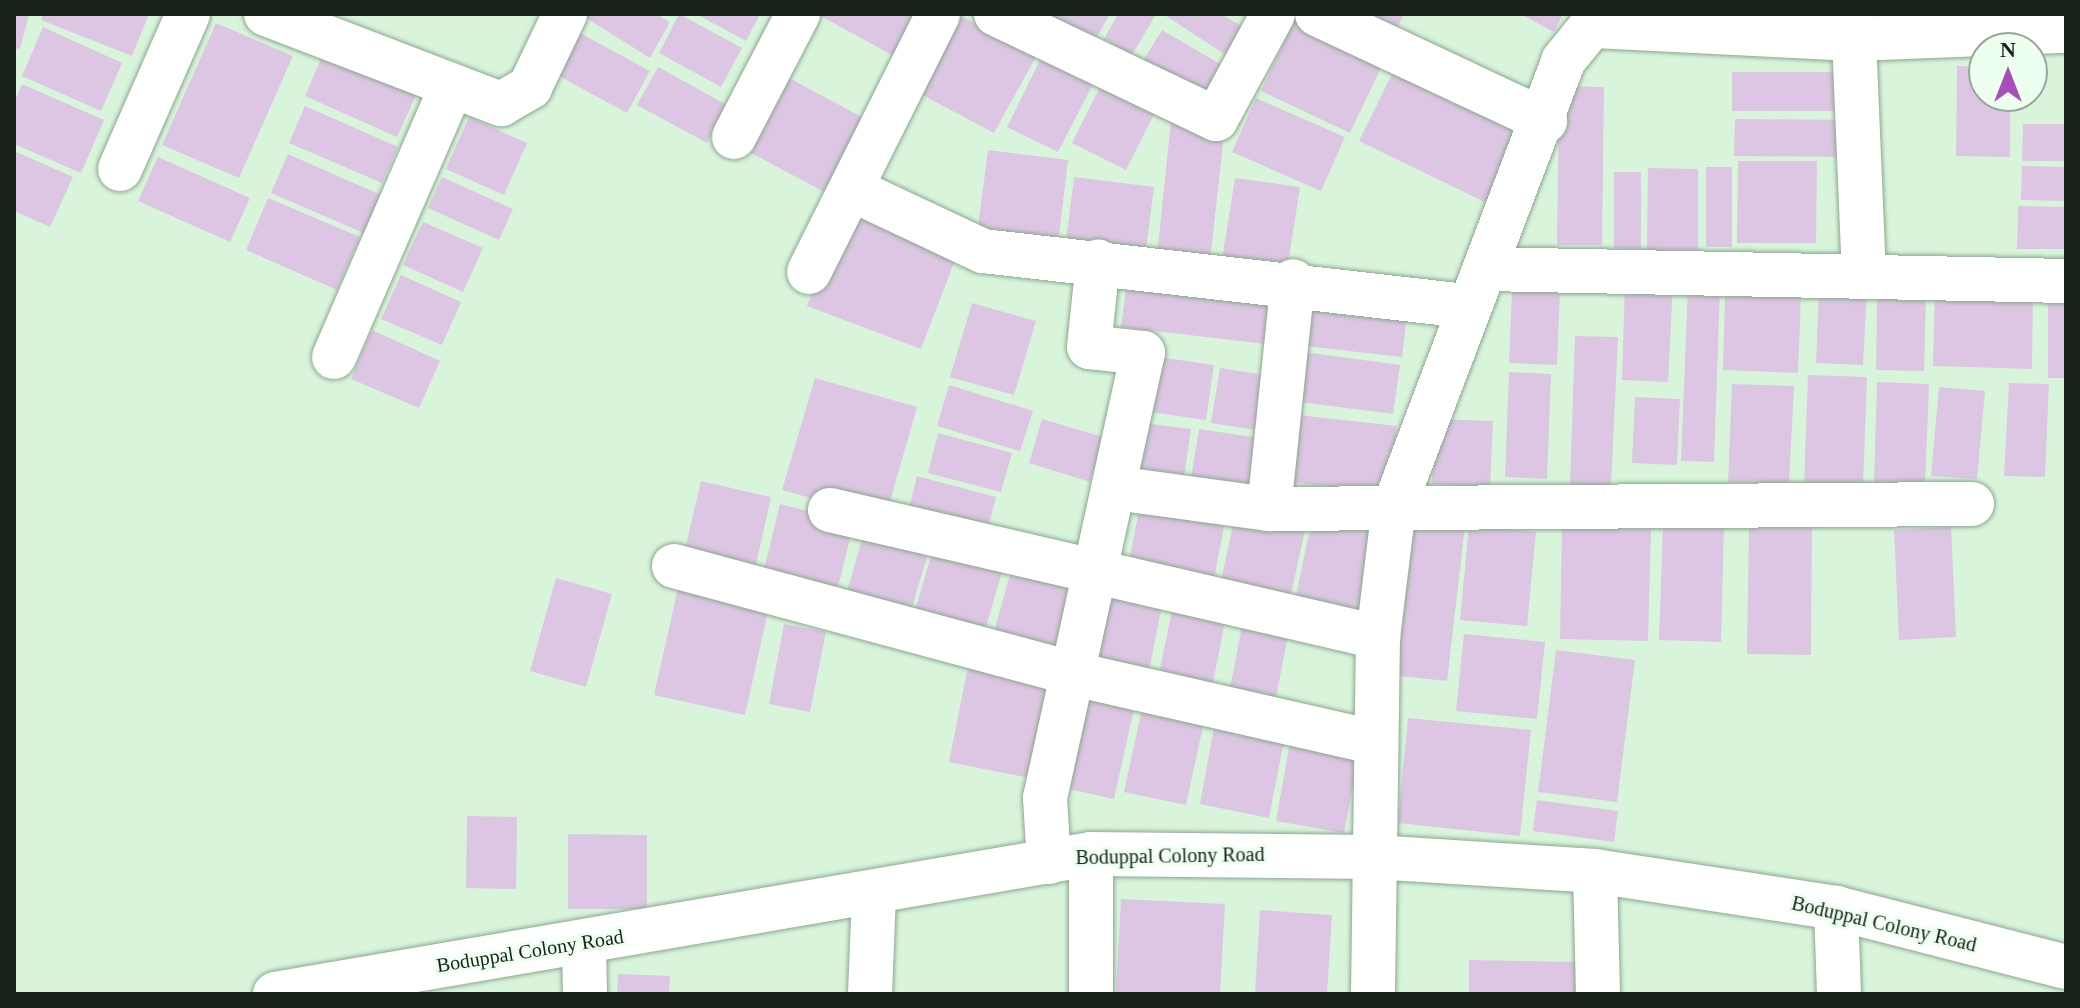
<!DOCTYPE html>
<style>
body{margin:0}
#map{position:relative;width:2080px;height:1008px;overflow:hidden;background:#d8f5db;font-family:"Times New Roman",serif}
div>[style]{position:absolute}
.building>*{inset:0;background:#ddc6e3}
.roads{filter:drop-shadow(0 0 2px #8ba78f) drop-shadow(0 0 2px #8ba78f)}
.street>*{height:44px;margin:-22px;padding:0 22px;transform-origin:22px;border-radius:22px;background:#fff}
.secondary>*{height:44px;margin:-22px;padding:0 22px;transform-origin:22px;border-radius:22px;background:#fff}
span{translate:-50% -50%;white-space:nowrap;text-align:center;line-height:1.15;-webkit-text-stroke:6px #edffef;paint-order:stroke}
.street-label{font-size:20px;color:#172219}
.frame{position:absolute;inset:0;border:16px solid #172219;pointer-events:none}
.north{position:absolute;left:1968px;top:32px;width:80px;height:80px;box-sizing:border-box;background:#edffef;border:2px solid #97a799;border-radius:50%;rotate:0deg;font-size:22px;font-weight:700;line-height:32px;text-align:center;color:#172219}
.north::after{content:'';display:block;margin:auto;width:28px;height:36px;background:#a74eba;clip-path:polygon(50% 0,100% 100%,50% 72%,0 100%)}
</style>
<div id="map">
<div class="building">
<div style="clip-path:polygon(14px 14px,29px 14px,20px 49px,14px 48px)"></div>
<div style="clip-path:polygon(43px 14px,149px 14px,132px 56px,41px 20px)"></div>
<div style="clip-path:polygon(580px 14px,656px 14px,670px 22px,650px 58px)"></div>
<div style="clip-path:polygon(679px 14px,742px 48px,721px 87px,659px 53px)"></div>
<div style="clip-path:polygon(696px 14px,760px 14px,746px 41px)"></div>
<div style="clip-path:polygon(817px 14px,918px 14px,894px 56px)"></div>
<div style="clip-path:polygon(957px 14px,1037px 55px,994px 133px,915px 91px)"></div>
<div style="clip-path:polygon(1042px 14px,1110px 14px,1093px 44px)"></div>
<div style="clip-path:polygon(1118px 14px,1156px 14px,1132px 55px,1104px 39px)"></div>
<div style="clip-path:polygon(1163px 14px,1221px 14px,1252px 32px,1235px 61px)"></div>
<div style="clip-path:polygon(1346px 14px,1404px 14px,1393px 37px)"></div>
<div style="clip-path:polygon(1520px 14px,1563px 14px,1554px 32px)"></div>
<div style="clip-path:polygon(1297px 15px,1386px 57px,1350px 133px,1261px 91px)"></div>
<div style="clip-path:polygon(216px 23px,293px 56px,239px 178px,162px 145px)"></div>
<div style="clip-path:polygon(43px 27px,122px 63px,101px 111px,22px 76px)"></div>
<div style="clip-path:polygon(1162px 30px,1227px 68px,1209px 99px,1143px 61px)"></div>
<div style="clip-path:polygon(580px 33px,650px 71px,627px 113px,557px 75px)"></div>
<div style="clip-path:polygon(324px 52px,417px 93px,397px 137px,305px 96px)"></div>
<div style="clip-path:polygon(1042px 56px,1094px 82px,1058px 152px,1007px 127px)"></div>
<div style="clip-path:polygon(1396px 66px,1532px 132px,1495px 207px,1359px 141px)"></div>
<div style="clip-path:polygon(1957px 66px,1984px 67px,1984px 96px,2010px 96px,2010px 157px,1956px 156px)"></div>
<div style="clip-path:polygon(658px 67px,727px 105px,707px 143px,637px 105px)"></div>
<div style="clip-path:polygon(778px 72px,871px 122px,830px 195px,738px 146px)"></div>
<div style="clip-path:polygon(1732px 72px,1844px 72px,1843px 111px,1732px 111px)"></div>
<div style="clip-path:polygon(1105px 77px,1159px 104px,1126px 170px,1072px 143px)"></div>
<div style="clip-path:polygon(22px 84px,104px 120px,81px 173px,14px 144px,14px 103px)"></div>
<div style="clip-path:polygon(1559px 86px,1604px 87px,1602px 245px,1557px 245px)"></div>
<div style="clip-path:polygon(1256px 98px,1345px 137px,1321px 191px,1232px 152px)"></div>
<div style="clip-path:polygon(305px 106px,398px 147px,382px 183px,289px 143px)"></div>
<div style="clip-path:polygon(469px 117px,527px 143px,504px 195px,446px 169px)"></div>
<div style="clip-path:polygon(1735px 119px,1855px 120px,1855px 157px,1734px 156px)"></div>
<div style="clip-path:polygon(1171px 121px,1225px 126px,1210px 261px,1157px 256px)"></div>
<div style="clip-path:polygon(2023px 124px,2066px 124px,2066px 161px,2022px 161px)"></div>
<div style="clip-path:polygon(988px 150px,1068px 160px,1057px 252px,976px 242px)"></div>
<div style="clip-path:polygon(14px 151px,73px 177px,50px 227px,14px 211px)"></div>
<div style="clip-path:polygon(288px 154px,390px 199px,373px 237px,271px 193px)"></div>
<div style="clip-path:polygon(158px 157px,250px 198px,230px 242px,138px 201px)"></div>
<div style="clip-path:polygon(1738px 161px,1817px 161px,1816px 243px,1737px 243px)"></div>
<div style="clip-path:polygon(2022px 166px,2066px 167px,2066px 201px,2021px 200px)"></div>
<div style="clip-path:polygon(1706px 167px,1732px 167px,1732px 247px,1706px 247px)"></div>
<div style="clip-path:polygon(1648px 168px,1698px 169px,1698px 250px,1647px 250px)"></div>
<div style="clip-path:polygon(1614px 172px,1641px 172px,1641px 249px,1614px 248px)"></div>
<div style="clip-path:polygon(442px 177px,513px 209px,499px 240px,428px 208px)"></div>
<div style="clip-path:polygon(1074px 177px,1154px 187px,1145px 258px,1065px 248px)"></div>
<div style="clip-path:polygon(1235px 178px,1300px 187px,1286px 276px,1221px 266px)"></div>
<div style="clip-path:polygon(268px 198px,360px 237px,337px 290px,246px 250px)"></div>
<div style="clip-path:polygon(846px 204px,960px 247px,921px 349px,807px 306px)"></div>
<div style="clip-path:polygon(2018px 206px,2066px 207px,2066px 249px,2017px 249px)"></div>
<div style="clip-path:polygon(423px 222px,483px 248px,463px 292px,403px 265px)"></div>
<div style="clip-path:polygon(1129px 267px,1281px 286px,1274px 345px,1121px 327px)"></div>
<div style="clip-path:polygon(401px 275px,461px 302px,442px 345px,381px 319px)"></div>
<div style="clip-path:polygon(1625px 283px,1673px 285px,1668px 382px,1622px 380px)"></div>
<div style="clip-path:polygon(1688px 285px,1720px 287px,1714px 462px,1681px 461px)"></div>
<div style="clip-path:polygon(1819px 287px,1867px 289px,1863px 365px,1816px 363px)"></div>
<div style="clip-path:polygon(1935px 288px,2033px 290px,2032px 369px,1933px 366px)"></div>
<div style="clip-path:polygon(1512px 290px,1560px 292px,1557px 365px,1509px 363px)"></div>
<div style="clip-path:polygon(1725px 292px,1801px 295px,1798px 373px,1723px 370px)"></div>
<div style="clip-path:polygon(1302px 295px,1408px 307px,1402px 357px,1296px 345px)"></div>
<div style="clip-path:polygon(1877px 295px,1926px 296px,1924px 371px,1876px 370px)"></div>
<div style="clip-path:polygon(2048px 298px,2066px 298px,2066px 378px,2048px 378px)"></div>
<div style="clip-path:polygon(972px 303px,1036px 321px,1014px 395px,950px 377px)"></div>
<div style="clip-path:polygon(372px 330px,440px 361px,419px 408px,351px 379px)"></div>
<div style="clip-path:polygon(1575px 336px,1618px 337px,1611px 487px,1570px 485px)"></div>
<div style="clip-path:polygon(1290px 350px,1400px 365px,1393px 414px,1284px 400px)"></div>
<div style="clip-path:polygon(1152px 356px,1214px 365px,1206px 420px,1143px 411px)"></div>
<div style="clip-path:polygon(1220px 368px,1278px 377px,1269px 432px,1211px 423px)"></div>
<div style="clip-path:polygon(1509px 372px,1551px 374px,1547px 479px,1505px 477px)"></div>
<div style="clip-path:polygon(1808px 375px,1867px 377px,1863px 487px,1804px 484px)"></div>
<div style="clip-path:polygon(815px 378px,917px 407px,885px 519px,782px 490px)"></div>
<div style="clip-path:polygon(1877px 382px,1929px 384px,1925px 483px,1874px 482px)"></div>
<div style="clip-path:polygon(2009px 383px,2049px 384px,2045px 477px,2004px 476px)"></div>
<div style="clip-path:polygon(1732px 384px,1794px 386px,1789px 484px,1728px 482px)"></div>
<div style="clip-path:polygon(949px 385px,1033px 411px,1020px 451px,937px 426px)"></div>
<div style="clip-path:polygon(1939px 387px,1985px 391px,1977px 479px,1931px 476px)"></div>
<div style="clip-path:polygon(1635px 397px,1680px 399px,1677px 465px,1632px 463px)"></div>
<div style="clip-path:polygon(1289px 414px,1397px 426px,1389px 493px,1281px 481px)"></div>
<div style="clip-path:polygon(1042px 419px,1103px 437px,1090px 482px,1029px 463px)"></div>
<div style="clip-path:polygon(1434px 419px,1493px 421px,1490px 487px,1432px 484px)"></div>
<div style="clip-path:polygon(1143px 423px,1191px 429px,1182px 492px,1134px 485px)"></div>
<div style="clip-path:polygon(1199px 429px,1273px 440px,1264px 500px,1189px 490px)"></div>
<div style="clip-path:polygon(938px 433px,1012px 453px,1001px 492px,928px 473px)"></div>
<div style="clip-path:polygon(917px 476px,996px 497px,984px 544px,905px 524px)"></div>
<div style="clip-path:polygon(701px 481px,771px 497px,753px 578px,682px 562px)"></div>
<div style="clip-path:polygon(1141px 500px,1226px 516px,1214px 579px,1129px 562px)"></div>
<div style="clip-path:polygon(780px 504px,854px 522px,835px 600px,761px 582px)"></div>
<div style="clip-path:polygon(1236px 511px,1306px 525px,1289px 604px,1219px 590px)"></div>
<div style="clip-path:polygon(1399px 518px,1465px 526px,1447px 681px,1380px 674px)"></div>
<div style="clip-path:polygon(1312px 519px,1385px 535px,1367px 621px,1294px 605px)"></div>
<div style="clip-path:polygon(1749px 522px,1812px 524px,1811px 655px,1747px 654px)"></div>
<div style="clip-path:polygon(1469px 526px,1536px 532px,1527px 626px,1460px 620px)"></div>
<div style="clip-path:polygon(1562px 526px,1651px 529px,1648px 641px,1560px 639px)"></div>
<div style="clip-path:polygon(1663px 526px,1724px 527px,1721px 642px,1659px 640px)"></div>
<div style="clip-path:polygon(1951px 527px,1956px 637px,1899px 640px,1894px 530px)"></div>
<div style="clip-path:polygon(865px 529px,930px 547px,906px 627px,842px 609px)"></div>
<div style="clip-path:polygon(933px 549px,1003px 568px,982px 641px,912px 621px)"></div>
<div style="clip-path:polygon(1011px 571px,1077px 588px,1059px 657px,992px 639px)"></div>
<div style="clip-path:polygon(556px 578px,612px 594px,586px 687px,530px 671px)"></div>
<div style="clip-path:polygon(680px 579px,771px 598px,745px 715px,654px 695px)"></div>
<div style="clip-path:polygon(1101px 583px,1164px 595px,1148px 676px,1085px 665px)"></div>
<div style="clip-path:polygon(1173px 606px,1226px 616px,1211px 693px,1157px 683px)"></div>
<div style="clip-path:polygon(1243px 621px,1289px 630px,1273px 713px,1227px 704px)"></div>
<div style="clip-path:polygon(784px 624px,826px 632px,810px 712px,769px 704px)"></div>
<div style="clip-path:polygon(1464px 634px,1545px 642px,1537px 719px,1456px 711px)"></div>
<div style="clip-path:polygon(1556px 650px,1635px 660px,1617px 802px,1538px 792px)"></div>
<div style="clip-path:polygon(969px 661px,1065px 680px,1045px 781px,949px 762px)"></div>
<div style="clip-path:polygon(1074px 687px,1136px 700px,1114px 799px,1052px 785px)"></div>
<div style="clip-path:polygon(1143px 704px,1205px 717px,1186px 805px,1124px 792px)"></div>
<div style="clip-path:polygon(1216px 717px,1286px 730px,1269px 818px,1200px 804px)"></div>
<div style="clip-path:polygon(1408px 718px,1531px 730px,1520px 836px,1398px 823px)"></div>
<div style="clip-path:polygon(1291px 737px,1360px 750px,1344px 833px,1276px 821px)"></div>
<div style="clip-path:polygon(1537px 800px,1618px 811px,1614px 842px,1533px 831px)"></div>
<div style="clip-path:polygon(467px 816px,517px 817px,516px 889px,466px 888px)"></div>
<div style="clip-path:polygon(568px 834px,647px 835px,647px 909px,568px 909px)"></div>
<div style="clip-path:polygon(1121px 899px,1225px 904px,1220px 994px,1116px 994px)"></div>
<div style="clip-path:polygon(1260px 910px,1332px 915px,1327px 994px,1255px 994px)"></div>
<div style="clip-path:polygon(1469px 960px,1575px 962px,1575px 994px,1469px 994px)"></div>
<div style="clip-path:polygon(618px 974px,670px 976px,669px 994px,617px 994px)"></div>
</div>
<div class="roads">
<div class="street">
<div style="left:266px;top:14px;width:252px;rotate:21deg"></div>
<div style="left:501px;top:104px;width:34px;rotate:-30deg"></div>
<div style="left:530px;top:87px;width:81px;rotate:-64.4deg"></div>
<div style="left:996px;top:14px;width:244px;rotate:25.5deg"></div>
<div style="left:1216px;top:119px;width:119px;rotate:-61.5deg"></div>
<div style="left:1317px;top:14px;width:252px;rotate:25.1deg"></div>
<div style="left:1853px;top:14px;width:263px;rotate:87.6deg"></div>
<div style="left:1595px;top:26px;width:259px;rotate:2.9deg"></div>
<div style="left:1854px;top:39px;width:212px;rotate:-2.2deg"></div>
<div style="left:734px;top:137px;width:139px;rotate:-62.5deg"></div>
<div style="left:120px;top:169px;width:169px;rotate:-66.3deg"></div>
<div style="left:851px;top:189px;width:146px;rotate:25.2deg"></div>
<div style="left:983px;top:251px;width:486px;rotate:6.5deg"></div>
<div style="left:1485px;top:269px;width:581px;rotate:1.18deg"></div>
<div style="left:809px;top:272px;width:288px;rotate:-63.4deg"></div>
<div style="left:334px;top:357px;width:296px;rotate:-66.5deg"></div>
<div style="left:1115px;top:488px;width:155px;rotate:7.8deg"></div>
<div style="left:1269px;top:509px;width:703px;rotate:-0.41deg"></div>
<div style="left:1269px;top:509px;width:229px;rotate:-84deg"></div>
<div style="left:830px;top:510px;width:563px;rotate:13.05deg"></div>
<div style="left:674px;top:566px;width:414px;rotate:15.1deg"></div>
<div style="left:1074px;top:674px;width:308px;rotate:12.8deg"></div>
<div style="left:1091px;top:854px;width:140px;rotate:90deg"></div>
<div style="left:1049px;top:862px;width:64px;rotate:-93.6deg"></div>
<div style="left:1045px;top:798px;width:456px;rotate:-77.6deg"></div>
<div style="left:1143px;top:353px;width:54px;rotate:-173.7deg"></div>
<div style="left:1089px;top:347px;width:86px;rotate:-84deg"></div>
<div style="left:1595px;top:871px;width:123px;rotate:88.6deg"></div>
<div style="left:1836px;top:908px;width:86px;rotate:88deg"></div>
<div style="left:584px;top:942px;width:52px;rotate:88.9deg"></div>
<div style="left:870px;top:994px;width:100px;rotate:-87.7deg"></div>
<div style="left:1373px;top:994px;width:357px;rotate:-89.2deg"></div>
<div style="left:1378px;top:637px;width:131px;rotate:-83deg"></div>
<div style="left:1394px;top:507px;width:477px;rotate:-69.2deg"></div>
<div style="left:1563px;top:61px;width:60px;rotate:-51deg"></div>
</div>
<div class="secondary">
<div style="left:275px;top:994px;width:828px;rotate:-9.74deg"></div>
<div style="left:1091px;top:854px;width:283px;rotate:0.6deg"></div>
<div style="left:1374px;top:857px;width:221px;rotate:3.6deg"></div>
<div style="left:1595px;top:871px;width:244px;rotate:8.7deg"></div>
<div style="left:1836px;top:908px;width:237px;rotate:14.4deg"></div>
</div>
</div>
<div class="street-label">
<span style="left:1170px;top:856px;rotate:-1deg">Boduppal Colony Road</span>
<span style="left:1884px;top:924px;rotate:13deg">Boduppal Colony Road</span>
<span style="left:530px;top:951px;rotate:-9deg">Boduppal Colony Road</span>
</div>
<div class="frame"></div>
<div class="north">N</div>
</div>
